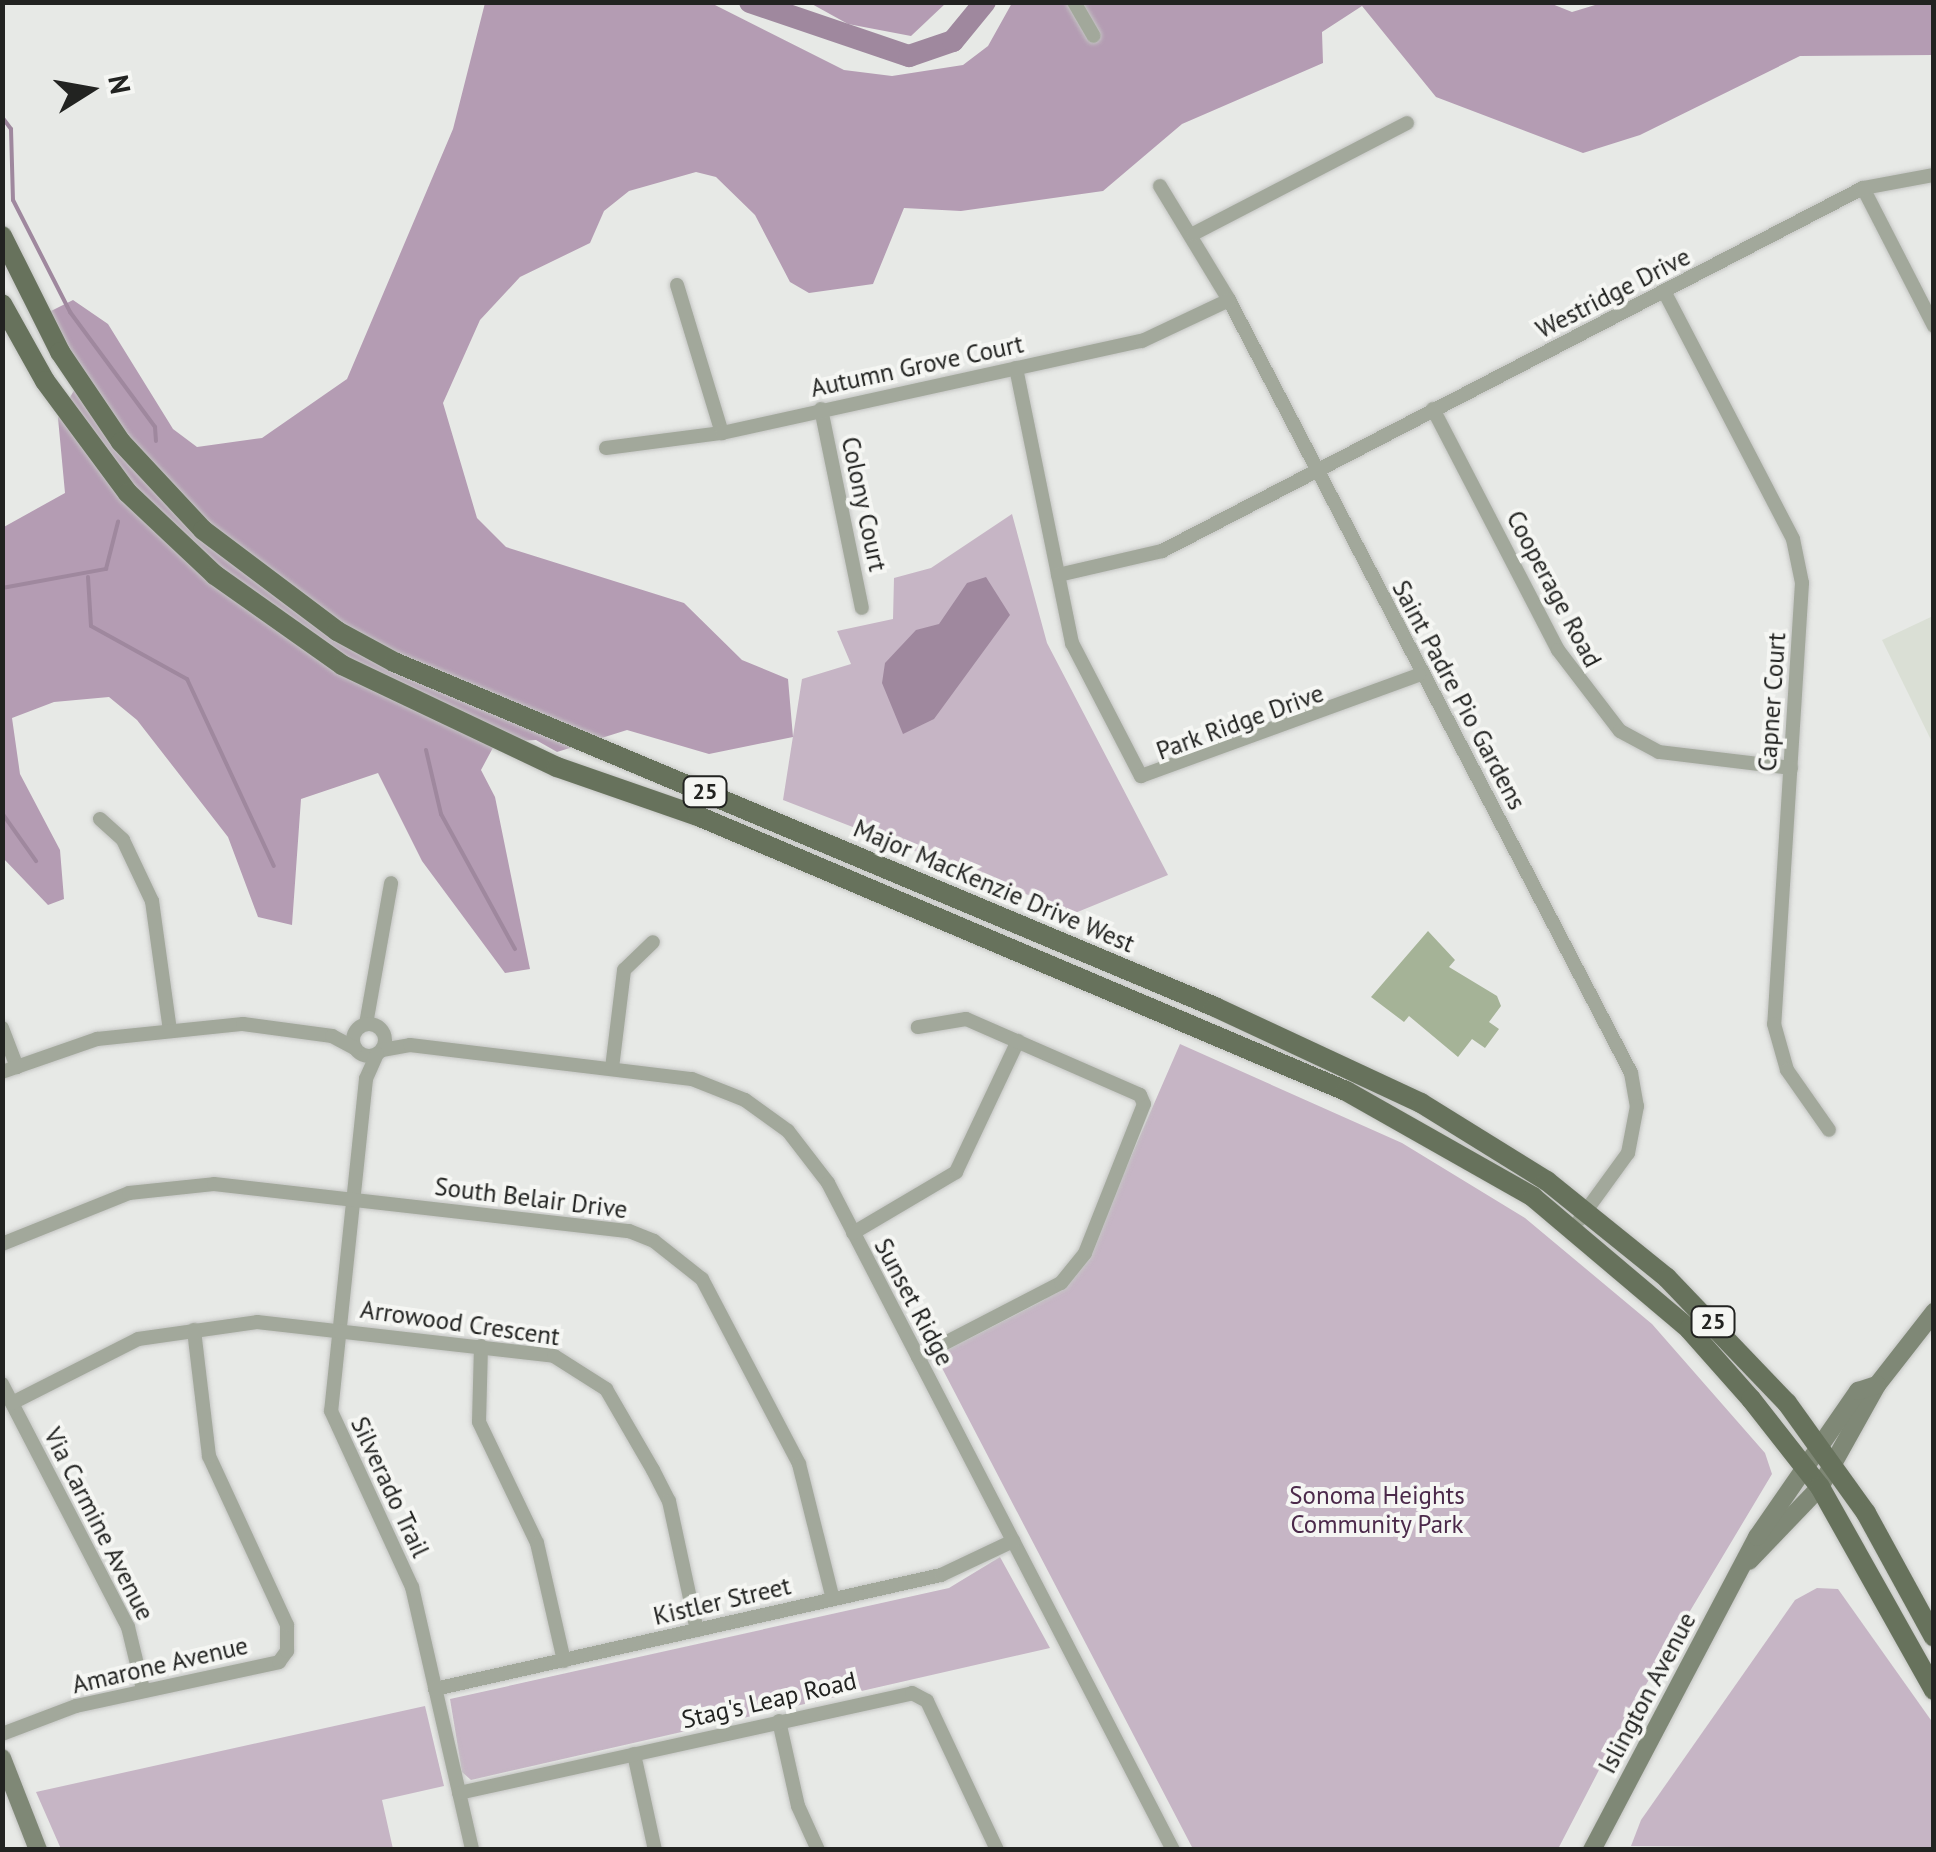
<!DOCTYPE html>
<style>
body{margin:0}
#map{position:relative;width:1936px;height:1852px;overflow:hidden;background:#e7e9e6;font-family:"PT Sans",sans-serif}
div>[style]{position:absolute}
.built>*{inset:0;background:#dadfd5}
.green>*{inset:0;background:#c6b5c5}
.forest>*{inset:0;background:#b49cb3}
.water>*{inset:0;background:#9f889e}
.stream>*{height:4px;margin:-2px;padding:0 2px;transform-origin:2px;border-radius:2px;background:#9f889e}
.river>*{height:22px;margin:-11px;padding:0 11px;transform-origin:11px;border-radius:11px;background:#9f889e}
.building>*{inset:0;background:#a5b397}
.roads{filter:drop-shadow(0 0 2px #c4c5c3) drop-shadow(0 0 2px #c4c5c3)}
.street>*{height:14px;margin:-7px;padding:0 7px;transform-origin:7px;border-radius:7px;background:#a2a89b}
.street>.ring{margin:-7px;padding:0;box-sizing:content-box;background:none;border:14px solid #a2a89b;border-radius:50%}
.secondary>*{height:18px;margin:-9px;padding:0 9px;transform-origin:9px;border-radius:9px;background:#7f8876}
.primary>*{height:20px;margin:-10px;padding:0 10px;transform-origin:10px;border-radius:10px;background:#67725c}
span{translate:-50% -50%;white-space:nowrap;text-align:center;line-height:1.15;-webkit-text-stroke:8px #f5f6f3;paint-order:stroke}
.shield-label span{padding:2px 8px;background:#f5f6f3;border:2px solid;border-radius:8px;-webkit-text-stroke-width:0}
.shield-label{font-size:22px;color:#222321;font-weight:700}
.street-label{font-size:25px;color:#222321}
.park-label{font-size:25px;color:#4b294a}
.frame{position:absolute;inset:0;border:5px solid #222321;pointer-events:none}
.north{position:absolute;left:40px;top:40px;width:100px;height:100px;-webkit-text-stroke:8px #f5f6f3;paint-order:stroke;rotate:79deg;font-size:28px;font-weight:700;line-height:40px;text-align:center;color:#222321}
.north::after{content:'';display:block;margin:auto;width:35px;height:45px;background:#222321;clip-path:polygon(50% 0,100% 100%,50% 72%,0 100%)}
</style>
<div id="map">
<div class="built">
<div style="clip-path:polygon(1933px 616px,1933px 744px,1882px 640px)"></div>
</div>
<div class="green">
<div style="clip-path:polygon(1012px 514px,1047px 643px,1168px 875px,1075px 913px,783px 800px,802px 679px,851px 664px,837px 631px,893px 619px,894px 578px,931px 568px)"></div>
<div style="clip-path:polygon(1180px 1044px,1402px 1143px,1525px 1218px,1652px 1324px,1765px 1453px,1772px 1474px,1626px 1718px,1558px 1849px,1193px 1849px,942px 1368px,943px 1352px,1044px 1300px,1083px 1267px)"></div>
<div style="clip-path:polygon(1000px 1557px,1050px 1648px,471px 1780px,462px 1772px,450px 1699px,949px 1588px)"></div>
<div style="clip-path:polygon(1817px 1588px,1838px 1589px,1933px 1723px,1933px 1849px,1631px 1846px,1641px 1820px,1795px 1600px)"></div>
<div style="clip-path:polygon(425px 1706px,444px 1786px,382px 1800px,393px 1849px,61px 1849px,36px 1792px)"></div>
</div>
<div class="forest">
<div style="clip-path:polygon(1547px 2px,1572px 12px,1605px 2px,1933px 3px,1933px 55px,1800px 56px,1640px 135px,1583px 153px,1436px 97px,1362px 6px,1322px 32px,1323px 63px,1182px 124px,1103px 191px,961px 211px,904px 208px,873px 284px,809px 293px,790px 282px,755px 215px,716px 177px,696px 172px,629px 191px,604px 211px,590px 243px,520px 277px,480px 320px,443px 403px,477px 518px,506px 547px,684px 603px,742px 660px,788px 679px,793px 737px,709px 754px,627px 730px,557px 752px,536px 740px,496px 742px,481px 770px,495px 797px,530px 969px,505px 973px,422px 861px,378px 773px,301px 799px,292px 925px,258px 917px,228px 837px,137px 720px,109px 697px,54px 702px,12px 718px,20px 774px,60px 850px,64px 899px,48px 905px,3px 858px,2px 528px,65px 493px,58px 418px,76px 387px,49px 312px,73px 300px,108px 324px,173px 429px,197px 447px,262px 438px,347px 379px,453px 129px,485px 3px,711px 3px,844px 70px,892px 76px,963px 65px,988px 46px,1012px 3px)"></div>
<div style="clip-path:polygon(810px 3px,946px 3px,911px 36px,848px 24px)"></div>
</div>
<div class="water">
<div style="clip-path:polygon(986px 577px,1010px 615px,934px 719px,903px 734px,882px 683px,885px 663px,916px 630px,939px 624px,967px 583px)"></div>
</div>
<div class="stream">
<div style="left:2px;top:117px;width:15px;rotate:53deg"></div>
<div style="left:11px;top:129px;width:71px;rotate:88.4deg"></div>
<div style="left:13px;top:200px;width:126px;rotate:63deg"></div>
<div style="left:70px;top:312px;width:143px;rotate:53.5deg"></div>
<div style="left:155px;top:427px;width:14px;rotate:86deg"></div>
<div style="left:88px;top:577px;width:49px;rotate:86.5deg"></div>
<div style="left:91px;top:626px;width:110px;rotate:28.9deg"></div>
<div style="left:187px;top:679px;width:206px;rotate:65.1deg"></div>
<div style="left:2px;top:588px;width:106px;rotate:-10.4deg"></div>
<div style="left:106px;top:569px;width:49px;rotate:-75.7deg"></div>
<div style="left:426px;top:750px;width:66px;rotate:76.8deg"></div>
<div style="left:441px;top:814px;width:154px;rotate:61.3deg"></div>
<div style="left:2px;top:813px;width:59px;rotate:54.7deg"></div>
</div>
<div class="river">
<div style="left:750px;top:2px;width:168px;rotate:18.8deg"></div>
<div style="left:909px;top:56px;width:46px;rotate:-18.8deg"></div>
<div style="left:953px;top:41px;width:50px;rotate:-50.6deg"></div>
</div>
<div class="building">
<div style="clip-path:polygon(1428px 931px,1455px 960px,1449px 967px,1497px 996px,1501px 1006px,1489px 1022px,1499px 1029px,1485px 1048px,1472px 1039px,1458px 1057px,1409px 1016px,1404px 1022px,1371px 997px)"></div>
</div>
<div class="roads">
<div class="street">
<div style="left:1074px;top:2px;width:39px;rotate:60deg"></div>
<div style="left:1160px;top:186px;width:133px;rotate:58.8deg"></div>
<div style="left:1229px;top:300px;width:871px;rotate:62.52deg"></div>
<div style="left:1631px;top:1073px;width:34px;rotate:80deg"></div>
<div style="left:1637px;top:1106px;width:48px;rotate:100.8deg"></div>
<div style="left:1628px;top:1153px;width:82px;rotate:126deg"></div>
<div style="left:1863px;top:188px;width:155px;rotate:62.8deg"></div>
<div style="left:1193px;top:234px;width:241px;rotate:-27.4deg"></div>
<div style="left:677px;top:285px;width:155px;rotate:73.1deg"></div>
<div style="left:1665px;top:293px;width:277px;rotate:62.5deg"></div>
<div style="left:1793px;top:539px;width:45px;rotate:78.4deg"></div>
<div style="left:1802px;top:583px;width:442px;rotate:93.6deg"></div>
<div style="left:1774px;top:1024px;width:48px;rotate:74.2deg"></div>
<div style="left:1787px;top:1070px;width:73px;rotate:55deg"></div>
<div style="left:1016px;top:368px;width:281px;rotate:78.5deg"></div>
<div style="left:1072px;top:643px;width:150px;rotate:62.6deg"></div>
<div style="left:1141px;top:776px;width:296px;rotate:-20deg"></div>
<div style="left:821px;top:409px;width:203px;rotate:78.4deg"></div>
<div style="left:1433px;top:409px;width:271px;rotate:62.6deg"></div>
<div style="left:1558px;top:650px;width:102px;rotate:52.6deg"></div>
<div style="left:1620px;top:731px;width:44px;rotate:28.3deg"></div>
<div style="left:1659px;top:752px;width:133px;rotate:6.9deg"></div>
<div style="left:606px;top:448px;width:117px;rotate:-7.4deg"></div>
<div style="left:722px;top:433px;width:430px;rotate:-12.4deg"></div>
<div style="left:1142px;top:341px;width:96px;rotate:-25.2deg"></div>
<div style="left:1058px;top:575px;width:107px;rotate:-13deg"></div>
<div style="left:1162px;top:551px;width:789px;rotate:-27.38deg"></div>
<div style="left:1863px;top:188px;width:72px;rotate:-10.4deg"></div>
<div style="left:100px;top:819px;width:31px;rotate:42deg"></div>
<div style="left:123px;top:840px;width:68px;rotate:64.6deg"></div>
<div style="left:152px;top:901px;width:130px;rotate:82.1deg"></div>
<div style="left:366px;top:1024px;width:143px;rotate:-79.9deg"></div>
<div class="ring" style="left:353px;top:1024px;width:18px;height:18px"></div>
<div style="left:2px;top:1028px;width:42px;rotate:69deg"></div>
<div style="left:382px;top:1050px;width:28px;rotate:-10deg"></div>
<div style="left:410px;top:1045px;width:284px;rotate:6.9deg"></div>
<div style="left:692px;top:1079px;width:57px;rotate:21.6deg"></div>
<div style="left:745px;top:1100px;width:53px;rotate:35.8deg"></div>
<div style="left:788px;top:1131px;width:66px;rotate:52.4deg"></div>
<div style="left:828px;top:1183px;width:751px;rotate:62.65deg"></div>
<div style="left:377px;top:1054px;width:27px;rotate:114deg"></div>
<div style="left:366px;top:1079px;width:334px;rotate:96deg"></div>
<div style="left:331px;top:1411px;width:194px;rotate:65.3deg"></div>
<div style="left:412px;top:1587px;width:270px;rotate:77.1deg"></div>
<div style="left:612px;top:1068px;width:99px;rotate:-83deg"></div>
<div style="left:624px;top:970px;width:40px;rotate:-44deg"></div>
<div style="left:2px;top:1072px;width:101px;rotate:-19.2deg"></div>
<div style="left:97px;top:1039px;width:147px;rotate:-5.9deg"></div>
<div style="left:243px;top:1024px;width:90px;rotate:7.7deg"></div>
<div style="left:332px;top:1036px;width:26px;rotate:28deg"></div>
<div style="left:853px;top:1233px;width:120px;rotate:-30.6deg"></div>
<div style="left:956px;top:1172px;width:145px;rotate:-64.7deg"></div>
<div style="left:2px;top:1244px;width:137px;rotate:-21.9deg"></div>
<div style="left:129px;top:1193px;width:85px;rotate:-6deg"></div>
<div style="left:214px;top:1184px;width:418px;rotate:6.5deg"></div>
<div style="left:629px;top:1231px;width:27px;rotate:22deg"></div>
<div style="left:654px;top:1241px;width:61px;rotate:38.4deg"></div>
<div style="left:702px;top:1279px;width:209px;rotate:62.3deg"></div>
<div style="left:799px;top:1464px;width:139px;rotate:75.9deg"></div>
<div style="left:481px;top:1346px;width:76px;rotate:91.5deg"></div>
<div style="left:479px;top:1422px;width:134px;rotate:64.4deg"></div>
<div style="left:537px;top:1543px;width:121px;rotate:77.1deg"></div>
<div style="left:918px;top:1357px;width:161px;rotate:-27.4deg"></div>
<div style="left:1061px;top:1283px;width:38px;rotate:-51deg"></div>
<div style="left:1085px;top:1253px;width:160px;rotate:-68.4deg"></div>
<div style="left:1144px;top:1104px;width:10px;rotate:-114deg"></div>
<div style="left:1140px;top:1095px;width:190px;rotate:-156.4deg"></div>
<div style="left:966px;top:1019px;width:49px;rotate:170.5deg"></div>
<div style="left:2px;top:1384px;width:274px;rotate:62.6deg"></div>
<div style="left:128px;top:1627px;width:64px;rotate:76.4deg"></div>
<div style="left:12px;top:1403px;width:141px;rotate:-26.9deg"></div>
<div style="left:138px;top:1339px;width:120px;rotate:-8.1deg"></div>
<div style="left:257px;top:1322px;width:299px;rotate:6.5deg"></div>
<div style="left:554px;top:1356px;width:62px;rotate:32.4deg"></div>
<div style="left:606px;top:1389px;width:94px;rotate:59.9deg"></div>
<div style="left:653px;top:1470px;width:35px;rotate:63deg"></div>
<div style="left:669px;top:1501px;width:132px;rotate:77.8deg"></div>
<div style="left:435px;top:1689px;width:519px;rotate:-12.7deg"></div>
<div style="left:941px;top:1575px;width:80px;rotate:-25.3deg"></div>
<div style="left:779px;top:1721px;width:87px;rotate:77.4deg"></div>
<div style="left:798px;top:1806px;width:48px;rotate:65.6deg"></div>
<div style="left:2px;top:1734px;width:79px;rotate:-20.7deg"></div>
<div style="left:76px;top:1706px;width:208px;rotate:-12.2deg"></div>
<div style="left:279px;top:1662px;width:14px;rotate:-54deg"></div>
<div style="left:287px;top:1651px;width:26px;rotate:-90deg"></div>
<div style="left:287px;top:1625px;width:186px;rotate:-114.8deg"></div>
<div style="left:209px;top:1456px;width:127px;rotate:-96.8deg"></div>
<div style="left:634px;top:1754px;width:98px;rotate:77.7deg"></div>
<div style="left:459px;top:1793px;width:464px;rotate:-12.4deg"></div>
<div style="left:912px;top:1693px;width:17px;rotate:28deg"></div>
<div style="left:927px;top:1701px;width:165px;rotate:64.8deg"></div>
</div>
<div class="secondary">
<div style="left:1749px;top:1561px;width:103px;rotate:-46.2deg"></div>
<div style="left:1820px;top:1487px;width:117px;rotate:-60.8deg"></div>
<div style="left:1877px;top:1385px;width:93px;rotate:-52deg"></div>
<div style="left:2px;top:1758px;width:99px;rotate:68.6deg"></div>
<div style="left:1592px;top:1850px;width:354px;rotate:-62.2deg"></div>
<div style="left:1757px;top:1537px;width:178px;rotate:-55.3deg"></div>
<div style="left:1858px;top:1391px;width:20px;rotate:-18deg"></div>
</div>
<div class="primary">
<div style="left:2px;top:236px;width:130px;rotate:63.4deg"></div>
<div style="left:60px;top:352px;width:109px;rotate:55.9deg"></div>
<div style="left:121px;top:442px;width:120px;rotate:47deg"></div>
<div style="left:203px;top:530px;width:168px;rotate:37deg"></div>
<div style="left:337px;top:631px;width:65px;rotate:28.5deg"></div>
<div style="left:394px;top:662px;width:891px;rotate:22.79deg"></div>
<div style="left:1215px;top:1007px;width:227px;rotate:25deg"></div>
<div style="left:1421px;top:1103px;width:148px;rotate:31.8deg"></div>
<div style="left:1547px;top:1181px;width:154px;rotate:38.9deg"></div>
<div style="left:1667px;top:1278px;width:173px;rotate:46.2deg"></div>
<div style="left:1787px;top:1403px;width:135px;rotate:54.3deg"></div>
<div style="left:1866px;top:1513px;width:141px;rotate:61.3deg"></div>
<div style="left:2px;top:304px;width:88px;rotate:60.8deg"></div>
<div style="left:45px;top:381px;width:139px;rotate:53.5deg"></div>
<div style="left:128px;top:493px;width:120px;rotate:43.3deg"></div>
<div style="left:215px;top:575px;width:156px;rotate:35.3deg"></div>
<div style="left:342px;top:665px;width:238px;rotate:25.4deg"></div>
<div style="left:557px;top:767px;width:149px;rotate:19.2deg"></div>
<div style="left:698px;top:816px;width:704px;rotate:23deg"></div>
<div style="left:1346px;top:1091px;width:215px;rotate:29.5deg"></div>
<div style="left:1533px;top:1197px;width:204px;rotate:40.2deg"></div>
<div style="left:1689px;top:1329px;width:94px;rotate:48.5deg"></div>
<div style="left:1751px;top:1399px;width:112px;rotate:51.9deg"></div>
<div style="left:1820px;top:1487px;width:233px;rotate:60.7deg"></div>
</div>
</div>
<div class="shield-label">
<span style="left:705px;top:792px">25</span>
<span style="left:1713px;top:1322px">25</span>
</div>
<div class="street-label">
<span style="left:1613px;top:293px;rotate:-27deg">Westridge Drive</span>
<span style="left:917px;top:366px;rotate:-12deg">Autumn Grove Court</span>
<span style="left:864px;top:504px;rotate:78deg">Colony Court</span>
<span style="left:1554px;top:589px;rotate:62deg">Cooperage Road</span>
<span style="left:1459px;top:695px;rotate:62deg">Saint Padre Pio Gardens</span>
<span style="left:1772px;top:702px;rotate:-86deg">Capner Court</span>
<span style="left:1240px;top:722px;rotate:-20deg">Park Ridge Drive</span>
<span style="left:994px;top:886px;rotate:23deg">Major MacKenzie Drive West</span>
<span style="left:531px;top:1198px;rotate:7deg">South Belair Drive</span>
<span style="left:914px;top:1302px;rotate:62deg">Sunset Ridge</span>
<span style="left:460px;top:1323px;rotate:8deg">Arrowood Crescent</span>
<span style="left:390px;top:1487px;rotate:65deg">Silverado Trail</span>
<span style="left:99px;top:1524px;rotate:63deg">Via Carmine Avenue</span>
<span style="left:722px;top:1601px;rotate:-13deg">Kistler Street</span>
<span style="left:160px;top:1665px;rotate:-13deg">Amarone Avenue</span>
<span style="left:1647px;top:1693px;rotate:-62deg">Islington Avenue</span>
<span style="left:769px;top:1700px;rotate:-13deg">Stag's Leap Road</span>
</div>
<div class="park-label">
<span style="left:1377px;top:1510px">Sonoma Heights<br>Community Park</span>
</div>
<div class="frame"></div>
<div class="north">N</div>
</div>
